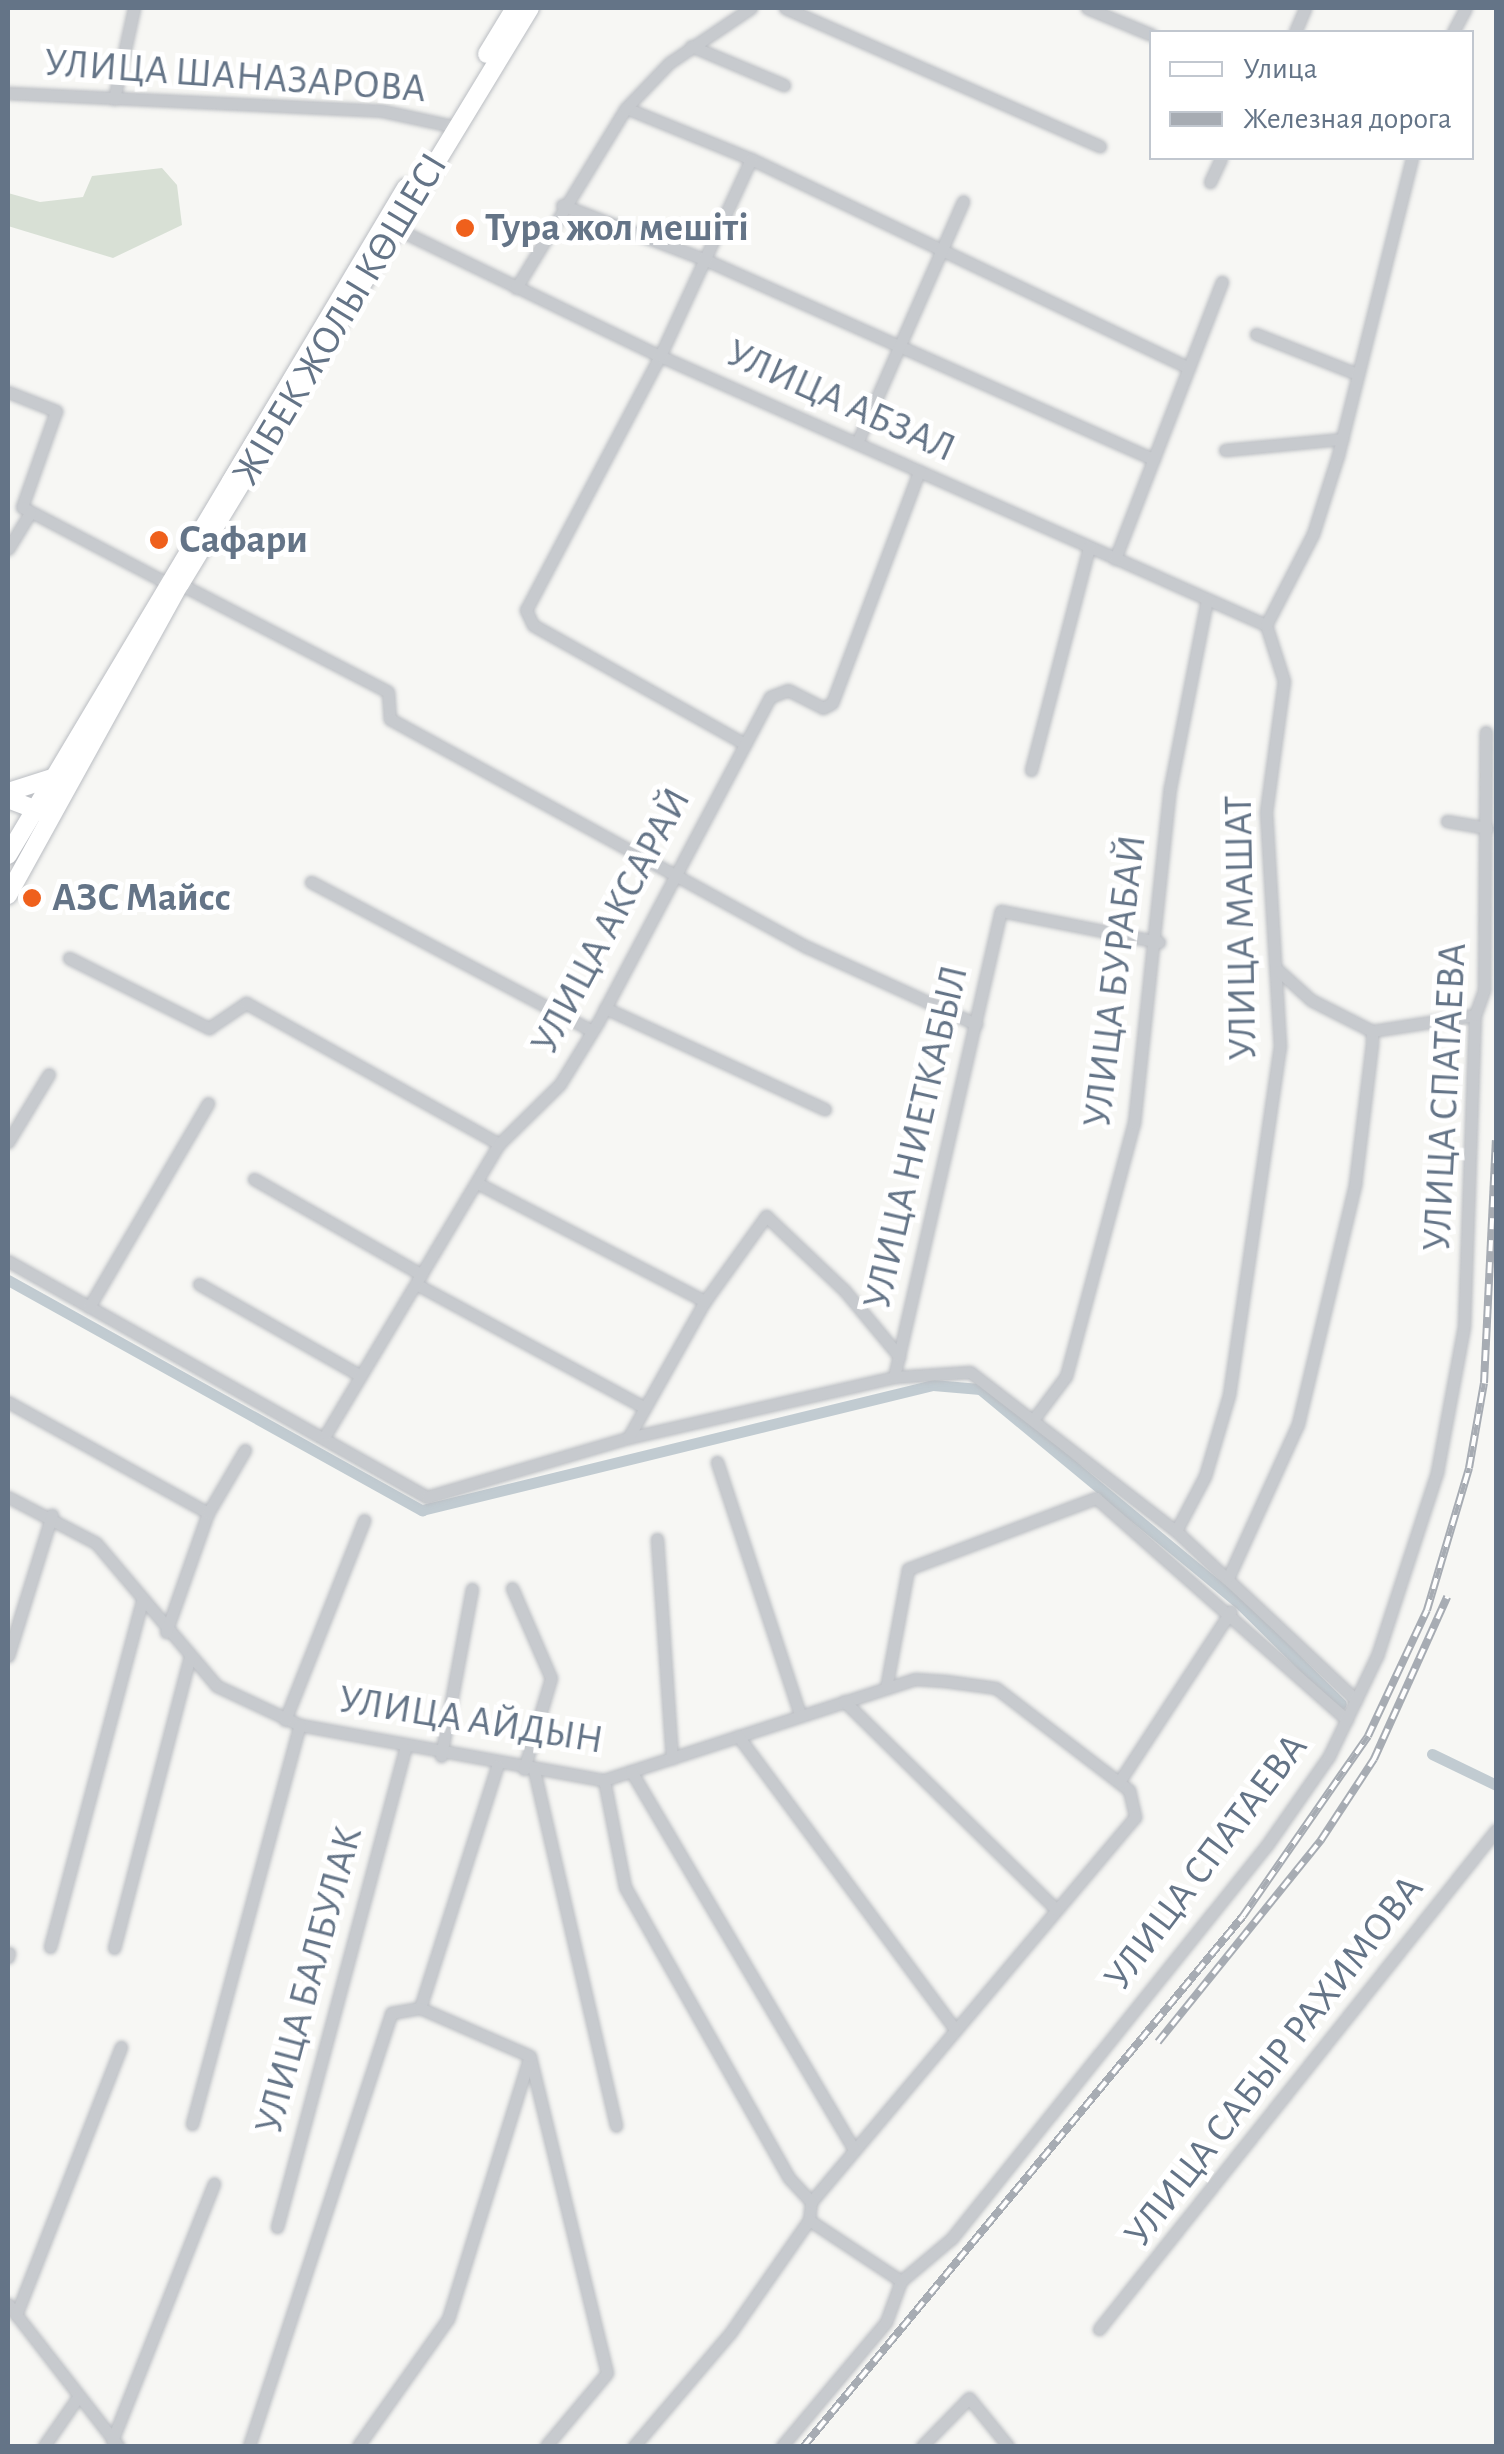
<!DOCTYPE html>
<meta charset="utf-8">
<style>
body{margin:0}
#map{position:relative;width:1504px;height:2454px;overflow:hidden;background:#f7f7f4;font-family:"Alegreya Sans",sans-serif}
div>[style]{position:absolute}
.green>*{inset:0;background:#d8e0d5}
.canal>*{height:11px;margin:-5.5px;padding:0 5.5px;transform-origin:5.5px;border-radius:5.5px;background:#c1cbd1}
.roads{filter:drop-shadow(0 0 2px #babdc2) drop-shadow(0 0 2px #babdc2)}
.minor>*{height:11px;margin:-5.5px;padding:0 5.5px;transform-origin:5.5px;border-radius:5.5px;background:#c7cace}
.primary>*{height:18px;margin:-9px;padding:0 9px;transform-origin:9px;border-radius:9px;background:#fff}
.rail>*{height:8px;margin-top:-4px;transform-origin:0;background:repeating-linear-gradient(90deg,#fff 0 11px,#a7acb3 0 22px);box-sizing:border-box;border-block:2px solid #a7acb3}
.dots>*{width:28px;height:28px;translate:-50% -50%;box-sizing:border-box;border:5px solid #fff;border-radius:50%}
span{translate:-50% -50%;white-space:nowrap;text-align:center;line-height:1.15;-webkit-text-stroke:10px #fff;paint-order:stroke}
.street-label{font-size:40px;color:#647487}
.poi-label{font-size:40px;color:#647487;font-weight:700}
.left{translate:0 -50%;text-align:left}
.frame{position:absolute;inset:0;border:10px solid #647487;pointer-events:none}
.legend{position:absolute;left:1149px;top:30px;width:325px;height:130px;box-sizing:border-box;background:#fff;border:2px solid #c1c7cf;margin:0;padding:12px 18px;list-style:none;font-size:30px;color:#647487}
.legend li{display:flex;align-items:center;gap:20px;height:50px}
.legend b{width:50px;border:2px solid #c1c7cf}
</style>
<div id="map">
<div class="green">
<div style="clip-path:polygon(162px 168px,177px 185px,182px 225px,113px 258px,8px 226px,8px 193px,40px 202px,83px 197px,92px 176px)"></div>
</div>
<div class="canal">
<div style="left:8px;top:1280px;width:474px;rotate:29.1deg"></div>
<div style="left:422px;top:1510px;width:526px;rotate:-13.75deg"></div>
<div style="left:933px;top:1385px;width:47px;rotate:4.9deg"></div>
<div style="left:980px;top:1389px;width:340px;rotate:39.6deg"></div>
<div style="left:1242px;top:1606px;width:139px;rotate:44.7deg"></div>
<div style="left:1432px;top:1754px;width:71px;rotate:25.8deg"></div>
</div>
<div class="roads">
<div class="minor">
<div style="left:785px;top:8px;width:344px;rotate:23.7deg"></div>
<div style="left:1087px;top:8px;width:70px;rotate:22.6deg"></div>
<div style="left:1295px;top:32px;width:26px;rotate:-67deg"></div>
<div style="left:1453px;top:32px;width:27px;rotate:-62deg"></div>
<div style="left:691px;top:46px;width:101px;rotate:22.8deg"></div>
<div style="left:8px;top:93px;width:375px;rotate:2.7deg"></div>
<div style="left:383px;top:111px;width:76px;rotate:12.2deg"></div>
<div style="left:114px;top:99px;width:93px;rotate:-77.6deg"></div>
<div style="left:626px;top:108px;width:135px;rotate:22.2deg"></div>
<div style="left:751px;top:159px;width:485px;rotate:25.5deg"></div>
<div style="left:1210px;top:182px;width:26px;rotate:-65deg"></div>
<div style="left:562px;top:205px;width:154px;rotate:20.9deg"></div>
<div style="left:706px;top:260px;width:490px;rotate:24deg"></div>
<div style="left:395px;top:228px;width:294px;rotate:25.8deg"></div>
<div style="left:660px;top:356px;width:663px;rotate:23.94deg"></div>
<div style="left:516px;top:288px;width:211px;rotate:-58.6deg"></div>
<div style="left:626px;top:108px;width:62px;rotate:-46.3deg"></div>
<div style="left:669px;top:63px;width:99px;rotate:-33.9deg"></div>
<div style="left:1256px;top:334px;width:109px;rotate:21.6deg"></div>
<div style="left:8px;top:392px;width:52px;rotate:21.6deg"></div>
<div style="left:56px;top:411px;width:102px;rotate:109.5deg"></div>
<div style="left:22px;top:507px;width:164px;rotate:27.7deg"></div>
<div style="left:857px;top:443px;width:264px;rotate:-66.3deg"></div>
<div style="left:1225px;top:450px;width:118px;rotate:-5.4deg"></div>
<div style="left:8px;top:549px;width:42px;rotate:-58.6deg"></div>
<div style="left:1115px;top:559px;width:297px;rotate:-68.9deg"></div>
<div style="left:180px;top:584px;width:234px;rotate:27.4deg"></div>
<div style="left:388px;top:692px;width:27px;rotate:86deg"></div>
<div style="left:390px;top:719px;width:475px;rotate:28.7deg"></div>
<div style="left:807px;top:947px;width:186px;rotate:24.5deg"></div>
<div style="left:745px;top:744px;width:243px;rotate:-150.7deg"></div>
<div style="left:533px;top:625px;width:17px;rotate:-115deg"></div>
<div style="left:526px;top:610px;width:287px;rotate:-62.2deg"></div>
<div style="left:660px;top:356px;width:217px;rotate:-65.2deg"></div>
<div style="left:1031px;top:770px;width:230px;rotate:-75.4deg"></div>
<div style="left:1447px;top:821px;width:41px;rotate:9.9deg"></div>
<div style="left:311px;top:882px;width:318px;rotate:27.9deg"></div>
<div style="left:69px;top:958px;width:157px;rotate:26.6deg"></div>
<div style="left:209px;top:1028px;width:45px;rotate:-34deg"></div>
<div style="left:246px;top:1003px;width:290px;rotate:29.1deg"></div>
<div style="left:605px;top:1008px;width:242px;rotate:24.7deg"></div>
<div style="left:1372px;top:1031px;width:104px;rotate:-8.8deg"></div>
<div style="left:8px;top:1142px;width:79px;rotate:-58.9deg"></div>
<div style="left:254px;top:1179px;width:193px;rotate:29.7deg"></div>
<div style="left:477px;top:1183px;width:257px;rotate:27.4deg"></div>
<div style="left:8px;top:1261px;width:481px;rotate:29.4deg"></div>
<div style="left:427px;top:1497px;width:209px;rotate:-16.4deg"></div>
<div style="left:628px;top:1438px;width:273px;rotate:-12.9deg"></div>
<div style="left:894px;top:1377px;width:76px;rotate:-3.8deg"></div>
<div style="left:970px;top:1372px;width:260px;rotate:37.7deg"></div>
<div style="left:1176px;top:1531px;width:247px;rotate:43.2deg"></div>
<div style="left:199px;top:1284px;width:186px;rotate:29.6deg"></div>
<div style="left:416px;top:1284px;width:260px;rotate:28.4deg"></div>
<div style="left:89px;top:1307px;width:236px;rotate:-59.7deg"></div>
<div style="left:894px;top:1377px;width:478px;rotate:-77.1deg"></div>
<div style="left:1001px;top:911px;width:161px;rotate:11.1deg"></div>
<div style="left:8px;top:1402px;width:229px;rotate:29deg"></div>
<div style="left:1036px;top:1416px;width:50px;rotate:-53.1deg"></div>
<div style="left:1066px;top:1376px;width:262px;rotate:-75deg"></div>
<div style="left:1134px;top:1123px;width:337px;rotate:-83.9deg"></div>
<div style="left:1170px;top:788px;width:192px;rotate:-78.9deg"></div>
<div style="left:326px;top:1434px;width:338px;rotate:-59.2deg"></div>
<div style="left:499px;top:1144px;width:86px;rotate:-44.5deg"></div>
<div style="left:560px;top:1084px;width:73px;rotate:-58.5deg"></div>
<div style="left:598px;top:1022px;width:368px;rotate:-62.1deg"></div>
<div style="left:770px;top:697px;width:19px;rotate:-21deg"></div>
<div style="left:788px;top:690px;width:39px;rotate:27deg"></div>
<div style="left:823px;top:708px;width:10px;rotate:-29deg"></div>
<div style="left:832px;top:703px;width:248px;rotate:-69.4deg"></div>
<div style="left:628px;top:1438px;width:157px;rotate:-60.7deg"></div>
<div style="left:705px;top:1301px;width:105px;rotate:-54.3deg"></div>
<div style="left:766px;top:1216px;width:109px;rotate:43.5deg"></div>
<div style="left:845px;top:1291px;width:85px;rotate:50.3deg"></div>
<div style="left:717px;top:1462px;width:265px;rotate:71.8deg"></div>
<div style="left:8px;top:1497px;width:99px;rotate:27.6deg"></div>
<div style="left:96px;top:1543px;width:187px;rotate:49.8deg"></div>
<div style="left:217px;top:1686px;width:92px;rotate:25.2deg"></div>
<div style="left:300px;top:1725px;width:309px;rotate:10.3deg"></div>
<div style="left:604px;top:1780px;width:327px;rotate:-18deg"></div>
<div style="left:915px;top:1679px;width:30px;rotate:4deg"></div>
<div style="left:945px;top:1681px;width:51px;rotate:7.8deg"></div>
<div style="left:996px;top:1688px;width:168px;rotate:37.5deg"></div>
<div style="left:1129px;top:1790px;width:28px;rotate:77deg"></div>
<div style="left:1135px;top:1817px;width:503px;rotate:130.08deg"></div>
<div style="left:811px;top:2202px;width:18px;rotate:96deg"></div>
<div style="left:809px;top:2220px;width:136px;rotate:124.9deg"></div>
<div style="left:731px;top:2332px;width:150px;rotate:130.4deg"></div>
<div style="left:1176px;top:1531px;width:62px;rotate:-62.2deg"></div>
<div style="left:1205px;top:1476px;width:84px;rotate:-73.5deg"></div>
<div style="left:1229px;top:1395px;width:352px;rotate:-81.7deg"></div>
<div style="left:1280px;top:1047px;width:235px;rotate:-93.4deg"></div>
<div style="left:1266px;top:812px;width:132px;rotate:-82.2deg"></div>
<div style="left:1284px;top:681px;width:59px;rotate:-107.8deg"></div>
<div style="left:1266px;top:625px;width:102px;rotate:-62.7deg"></div>
<div style="left:1313px;top:534px;width:83px;rotate:-72.4deg"></div>
<div style="left:1338px;top:455px;width:306px;rotate:-76deg"></div>
<div style="left:657px;top:1539px;width:220px;rotate:86.1deg"></div>
<div style="left:1229px;top:1576px;width:167px;rotate:-65.6deg"></div>
<div style="left:1298px;top:1424px;width:247px;rotate:-76.6deg"></div>
<div style="left:1355px;top:1184px;width:141px;rotate:-83.1deg"></div>
<div style="left:1372px;top:1044px;width:13px;rotate:-90deg"></div>
<div style="left:1372px;top:1031px;width:68px;rotate:-153.1deg"></div>
<div style="left:1311px;top:1000px;width:43px;rotate:-137.8deg"></div>
<div style="left:512px;top:1588px;width:98px;rotate:66.6deg"></div>
<div style="left:551px;top:1678px;width:95px;rotate:106.5deg"></div>
<div style="left:166px;top:1632px;width:126px;rotate:-70.6deg"></div>
<div style="left:208px;top:1513px;width:73px;rotate:-59.6deg"></div>
<div style="left:8px;top:1656px;width:148px;rotate:-72.7deg"></div>
<div style="left:886px;top:1688px;width:121px;rotate:-79.5deg"></div>
<div style="left:908px;top:1569px;width:201px;rotate:-20.7deg"></div>
<div style="left:1096px;top:1498px;width:335px;rotate:41.5deg"></div>
<div style="left:844px;top:1701px;width:297px;rotate:44.5deg"></div>
<div style="left:285px;top:1720px;width:215px;rotate:-68.4deg"></div>
<div style="left:738px;top:1736px;width:362px;rotate:53.5deg"></div>
<div style="left:441px;top:1756px;width:170px;rotate:-79.5deg"></div>
<div style="left:534px;top:1770px;width:365px;rotate:77deg"></div>
<div style="left:631px;top:1771px;width:440px;rotate:59.5deg"></div>
<div style="left:604px;top:1780px;width:109px;rotate:78.9deg"></div>
<div style="left:625px;top:1887px;width:334px;rotate:60.6deg"></div>
<div style="left:789px;top:2178px;width:33px;rotate:47deg"></div>
<div style="left:1119px;top:1782px;width:204px;rotate:-56.8deg"></div>
<div style="left:50px;top:1947px;width:358px;rotate:-75.1deg"></div>
<div style="left:114px;top:1948px;width:301px;rotate:-75.4deg"></div>
<div style="left:8px;top:1957px;width:4px;rotate:-76deg"></div>
<div style="left:530px;top:2057px;width:325px;rotate:76.3deg"></div>
<div style="left:607px;top:2373px;width:95px;rotate:129.9deg"></div>
<div style="left:192px;top:2124px;width:413px;rotate:-74.9deg"></div>
<div style="left:809px;top:2220px;width:110px;rotate:33.5deg"></div>
<div style="left:277px;top:2227px;width:495px;rotate:-75deg"></div>
<div style="left:8px;top:2304px;width:180px;rotate:52.2deg"></div>
<div style="left:16px;top:2315px;width:288px;rotate:-68.6deg"></div>
<div style="left:1099px;top:2329px;width:638px;rotate:-51.49deg"></div>
<div style="left:112px;top:2441px;width:277px;rotate:-68.4deg"></div>
<div style="left:44px;top:2446px;width:60px;rotate:-55.2deg"></div>
<div style="left:249px;top:2446px;width:456px;rotate:-71.8deg"></div>
<div style="left:391px;top:2013px;width:29px;rotate:-10deg"></div>
<div style="left:420px;top:2008px;width:254px;rotate:-72.3deg"></div>
<div style="left:358px;top:2446px;width:156px;rotate:-54.7deg"></div>
<div style="left:448px;top:2319px;width:275px;rotate:-72.7deg"></div>
<div style="left:530px;top:2056px;width:120px;rotate:-156.4deg"></div>
<div style="left:782px;top:2446px;width:162px;rotate:-50deg"></div>
<div style="left:886px;top:2322px;width:44px;rotate:-69.9deg"></div>
<div style="left:901px;top:2281px;width:67px;rotate:-40.1deg"></div>
<div style="left:952px;top:2238px;width:504px;rotate:-51.29deg"></div>
<div style="left:1267px;top:1845px;width:108px;rotate:-55.1deg"></div>
<div style="left:1329px;top:1756px;width:111px;rotate:-64.4deg"></div>
<div style="left:1377px;top:1656px;width:194px;rotate:-71.9deg"></div>
<div style="left:1437px;top:1472px;width:148px;rotate:-79.5deg"></div>
<div style="left:1464px;top:1326px;width:311px;rotate:-88deg"></div>
<div style="left:1475px;top:1015px;width:27px;rotate:-70deg"></div>
<div style="left:1484px;top:990px;width:258px;rotate:-89.6deg"></div>
<div style="left:922px;top:2446px;width:67px;rotate:-45.6deg"></div>
<div style="left:969px;top:2398px;width:62px;rotate:50.9deg"></div>
</div>
<div class="primary">
<div style="left:487px;top:54px;width:54px;rotate:-58.7deg"></div>
<div style="left:8px;top:792px;width:46px;rotate:-17.7deg"></div>
<div style="left:8px;top:799px;width:36px;rotate:21deg"></div>
<div style="left:8px;top:855px;width:777px;rotate:-59.18deg"></div>
<div style="left:8px;top:895px;width:355px;rotate:-61.1deg"></div>
<div style="left:180px;top:584px;width:674px;rotate:-58.72deg"></div>
</div>
</div>
<div class="rail">
<div style="left:1158px;top:2042px;width:260px;rotate:-51.1deg"></div>
<div style="left:1321px;top:1840px;width:97px;rotate:-56.8deg"></div>
<div style="left:1374px;top:1759px;width:178px;rotate:-65.7deg"></div>
<div style="left:804px;top:2446px;width:688px;rotate:-50.36deg"></div>
<div style="left:1243px;top:1916px;width:219px;rotate:-55.2deg"></div>
<div style="left:1368px;top:1736px;width:139px;rotate:-64.9deg"></div>
<div style="left:1427px;top:1610px;width:148px;rotate:-73.5deg"></div>
<div style="left:1469px;top:1468px;width:86px;rotate:-80deg"></div>
<div style="left:1484px;top:1383px;width:243px;rotate:-87.2deg"></div>
</div>
<div class="dots">
<div style="left:465px;top:228px;background:#ef601c"></div>
<div style="left:159px;top:540px;background:#ef601c"></div>
<div style="left:32px;top:898px;background:#ef601c"></div>
</div>
<div class="street-label">
<span style="left:235px;top:76px;rotate:4deg">УЛИЦА ШАНАЗАРОВА</span>
<span style="left:340px;top:319px;rotate:-59deg">ЖІБЕК ЖОЛЫ КӨШЕСІ</span>
<span style="left:841px;top:401px;rotate:24deg">УЛИЦА АБЗАЛ</span>
<span style="left:611px;top:921px;rotate:-62deg">УЛИЦА АКСАРАЙ</span>
<span style="left:1241px;top:928px;rotate:-91deg">УЛИЦА МАШАТ</span>
<span style="left:1115px;top:981px;rotate:-83deg">УЛИЦА БУРАБАЙ</span>
<span style="left:1445px;top:1097px;rotate:-87deg">УЛИЦА СПАТАЕВА</span>
<span style="left:916px;top:1137px;rotate:-77deg">УЛИЦА НИЕТКАБЫЛ</span>
<span style="left:471px;top:1720px;rotate:9deg">УЛИЦА АЙДЫН</span>
<span style="left:1206px;top:1862px;rotate:-53deg">УЛИЦА СПАТАЕВА</span>
<span style="left:309px;top:1980px;rotate:-75deg">УЛИЦА БАЛБУЛАК</span>
<span style="left:1274px;top:2061px;rotate:-52deg">УЛИЦА САБЫР РАХИМОВА</span>
</div>
<div class="poi-label">
<span class="left" style="left:485px;top:228px">Тура жол мешіті</span>
<span class="left" style="left:179px;top:540px">Сафари</span>
<span class="left" style="left:52px;top:898px">АЗС Майсс</span>
</div>
<div class="frame"></div>
<ul class="legend">
<li><b style="height:12px;background:#fff"></b>Улица</li>
<li><b style="height:12px;background:#a7acb3"></b>Железная дорога</li>
</ul>
</div>
